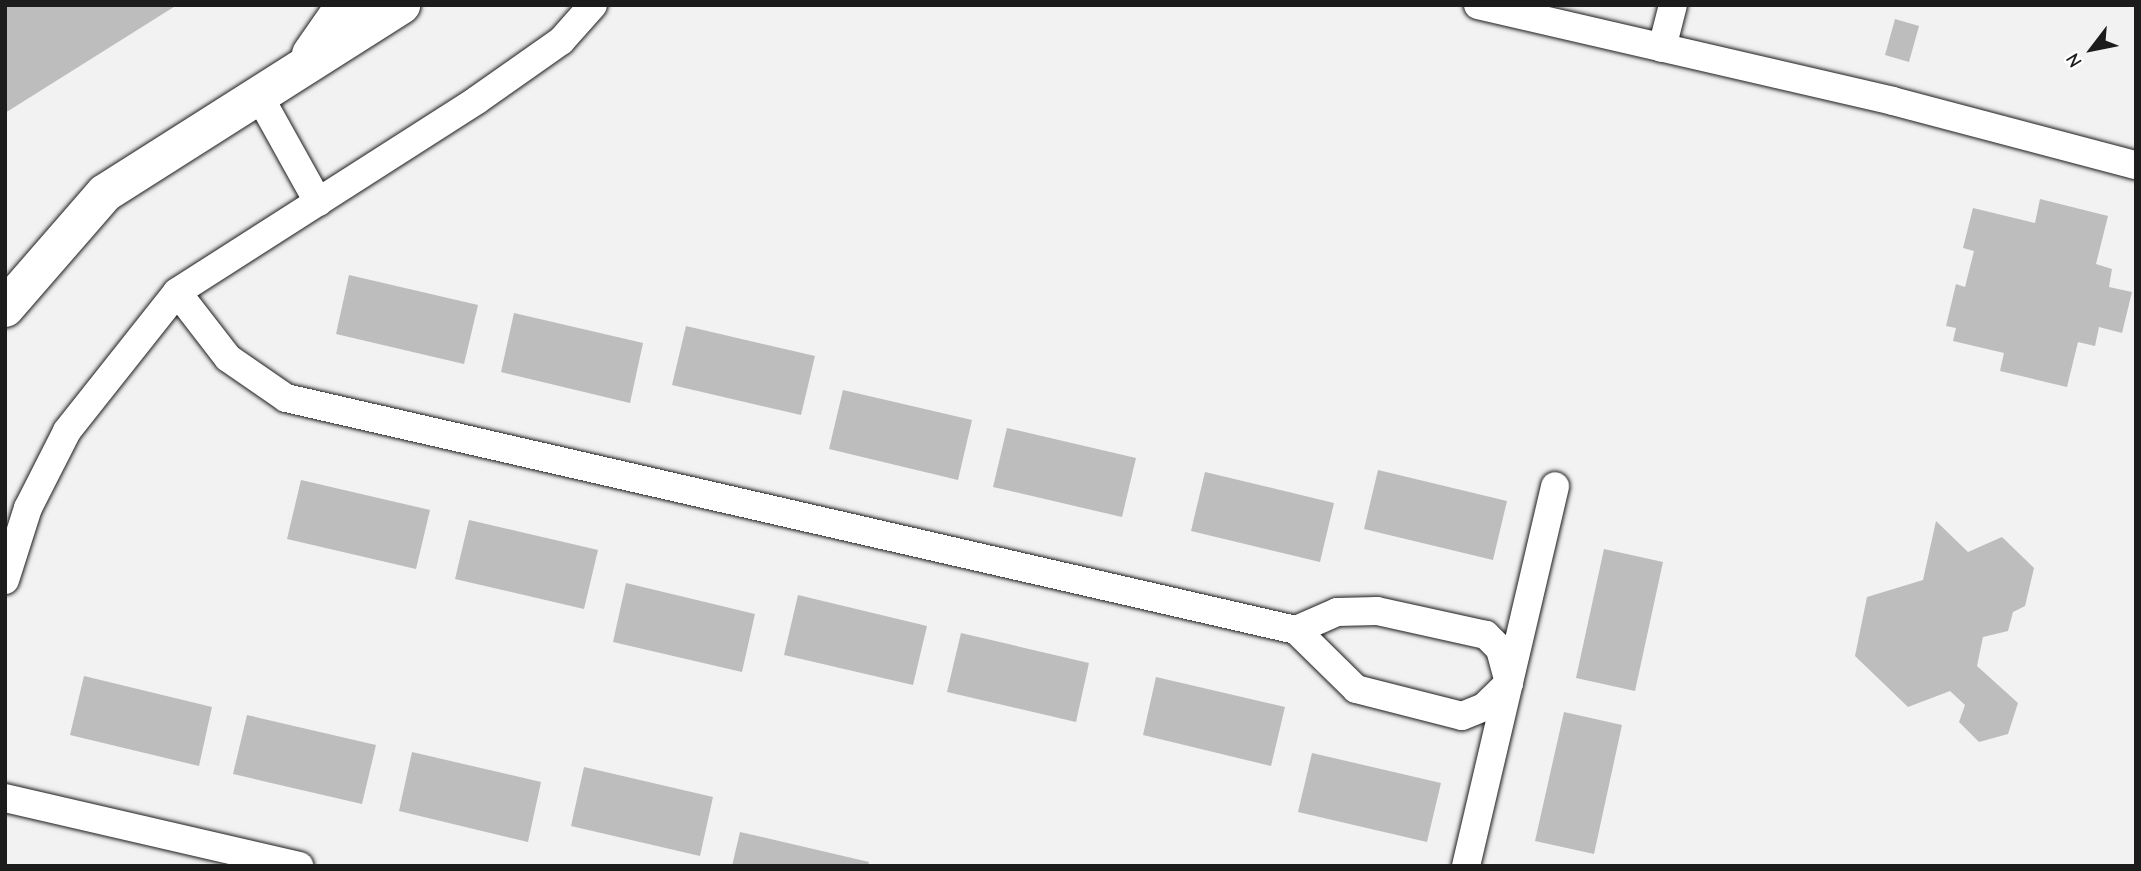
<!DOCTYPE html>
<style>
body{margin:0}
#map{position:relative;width:2141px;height:871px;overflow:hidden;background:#f2f2f2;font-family:"Comic Neue",sans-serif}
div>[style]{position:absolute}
.building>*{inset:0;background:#bdbdbd}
.roads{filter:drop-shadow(0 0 2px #1c1c1c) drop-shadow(0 0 2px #1c1c1c)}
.street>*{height:28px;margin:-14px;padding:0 14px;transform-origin:14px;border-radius:14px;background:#fff}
.secondary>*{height:38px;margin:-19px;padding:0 19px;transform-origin:19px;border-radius:19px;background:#fff}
span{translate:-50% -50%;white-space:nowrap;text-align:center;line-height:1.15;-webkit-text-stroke:5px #fff;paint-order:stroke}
.frame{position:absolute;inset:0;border:7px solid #1c1c1c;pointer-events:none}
.north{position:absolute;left:2057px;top:14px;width:70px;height:70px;-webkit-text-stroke:5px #fff;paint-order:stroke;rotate:238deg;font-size:19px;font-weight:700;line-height:28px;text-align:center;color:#1c1c1c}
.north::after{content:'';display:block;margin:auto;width:24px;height:32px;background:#1c1c1c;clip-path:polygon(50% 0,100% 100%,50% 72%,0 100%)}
</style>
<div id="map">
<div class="building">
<div style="clip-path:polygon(5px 5px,177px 5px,5px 113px)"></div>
<div style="clip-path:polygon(1895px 19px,1919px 26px,1909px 62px,1885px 55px)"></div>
<div style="clip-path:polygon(2040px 199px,2108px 216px,2096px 264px,2112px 269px,2109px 287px,2132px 292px,2122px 333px,2099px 327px,2095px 346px,2078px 342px,2067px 387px,2000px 371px,2004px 353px,1953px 341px,1956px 328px,1946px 326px,1956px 284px,1965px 287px,1974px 251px,1963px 248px,1973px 208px,2035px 223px)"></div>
<div style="clip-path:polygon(349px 275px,478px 305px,464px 364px,336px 334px)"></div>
<div style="clip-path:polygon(514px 313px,643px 343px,630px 403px,501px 372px)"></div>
<div style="clip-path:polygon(686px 326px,815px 356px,801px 415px,672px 385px)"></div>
<div style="clip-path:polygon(843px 390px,972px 420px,958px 480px,829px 449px)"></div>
<div style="clip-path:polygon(1007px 428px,1136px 458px,1122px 517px,993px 487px)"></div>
<div style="clip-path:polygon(1378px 470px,1507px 501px,1493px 560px,1364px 529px)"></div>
<div style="clip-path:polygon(1205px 472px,1334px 503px,1320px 562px,1191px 531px)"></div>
<div style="clip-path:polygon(301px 480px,430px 510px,416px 569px,287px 539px)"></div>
<div style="clip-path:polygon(469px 520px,598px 550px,584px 609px,455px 579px)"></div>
<div style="clip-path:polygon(1936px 521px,1968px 552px,2002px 537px,2034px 568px,2025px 606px,2013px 612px,2008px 631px,1983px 637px,1977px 666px,2018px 703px,2008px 734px,1979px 742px,1959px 722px,1965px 705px,1950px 691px,1908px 707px,1855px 656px,1867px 597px,1923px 580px)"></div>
<div style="clip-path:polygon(1604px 549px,1663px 562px,1635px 691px,1576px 678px)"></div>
<div style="clip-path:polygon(626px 583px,755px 614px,742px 672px,613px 642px)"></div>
<div style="clip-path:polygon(798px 595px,927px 626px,913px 685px,784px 655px)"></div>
<div style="clip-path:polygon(961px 633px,1089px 663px,1076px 722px,947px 692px)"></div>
<div style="clip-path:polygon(84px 676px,212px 707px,199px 766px,70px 735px)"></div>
<div style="clip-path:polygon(1156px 677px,1285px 707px,1271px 766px,1143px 735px)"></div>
<div style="clip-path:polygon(1564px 712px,1622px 725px,1594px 854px,1535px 841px)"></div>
<div style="clip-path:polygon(247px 715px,376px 745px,362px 804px,233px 774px)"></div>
<div style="clip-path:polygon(412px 752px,541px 782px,528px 842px,399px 811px)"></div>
<div style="clip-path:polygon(1312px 753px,1441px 783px,1427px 842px,1298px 812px)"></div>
<div style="clip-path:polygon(584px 767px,713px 797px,700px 856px,571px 826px)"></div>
<div style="clip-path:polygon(740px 832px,869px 862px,868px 866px,732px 866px)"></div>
</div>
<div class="roads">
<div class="street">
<div style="left:1478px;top:5px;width:426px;rotate:13deg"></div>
<div style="left:1893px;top:101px;width:251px;rotate:14.8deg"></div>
<div style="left:1662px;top:48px;width:44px;rotate:-75.7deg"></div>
<div style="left:258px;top:94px;width:124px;rotate:60.9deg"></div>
<div style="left:177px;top:292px;width:83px;rotate:52.3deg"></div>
<div style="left:228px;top:358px;width:70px;rotate:34.6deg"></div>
<div style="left:286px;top:398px;width:1036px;rotate:12.94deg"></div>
<div style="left:1296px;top:630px;width:84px;rotate:44.5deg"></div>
<div style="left:1356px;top:689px;width:109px;rotate:14.3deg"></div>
<div style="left:1462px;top:716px;width:24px;rotate:-22deg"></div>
<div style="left:1484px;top:707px;width:35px;rotate:-44deg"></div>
<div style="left:1509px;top:683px;width:35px;rotate:-105deg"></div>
<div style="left:1500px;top:649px;width:20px;rotate:-135deg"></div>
<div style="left:1486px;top:635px;width:112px;rotate:-167.6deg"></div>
<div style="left:1377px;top:611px;width:40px;rotate:178.6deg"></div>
<div style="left:1337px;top:612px;width:45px;rotate:156.3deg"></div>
<div style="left:5px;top:580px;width:76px;rotate:-72.3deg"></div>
<div style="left:28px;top:508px;width:86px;rotate:-63.1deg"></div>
<div style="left:67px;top:431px;width:177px;rotate:-51.6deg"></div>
<div style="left:177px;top:292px;width:356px;rotate:-32.6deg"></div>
<div style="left:477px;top:100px;width:103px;rotate:-35.1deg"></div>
<div style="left:561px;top:41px;width:48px;rotate:-48.4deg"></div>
<div style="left:5px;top:798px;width:302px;rotate:13deg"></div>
<div style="left:1466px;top:866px;width:390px;rotate:-76.8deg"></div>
</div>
<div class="secondary">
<div style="left:311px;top:54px;width:60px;rotate:-55.2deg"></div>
<div style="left:5px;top:308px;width:152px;rotate:-49deg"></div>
<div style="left:105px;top:193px;width:351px;rotate:-32.4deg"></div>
</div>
</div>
<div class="frame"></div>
<div class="north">N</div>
</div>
